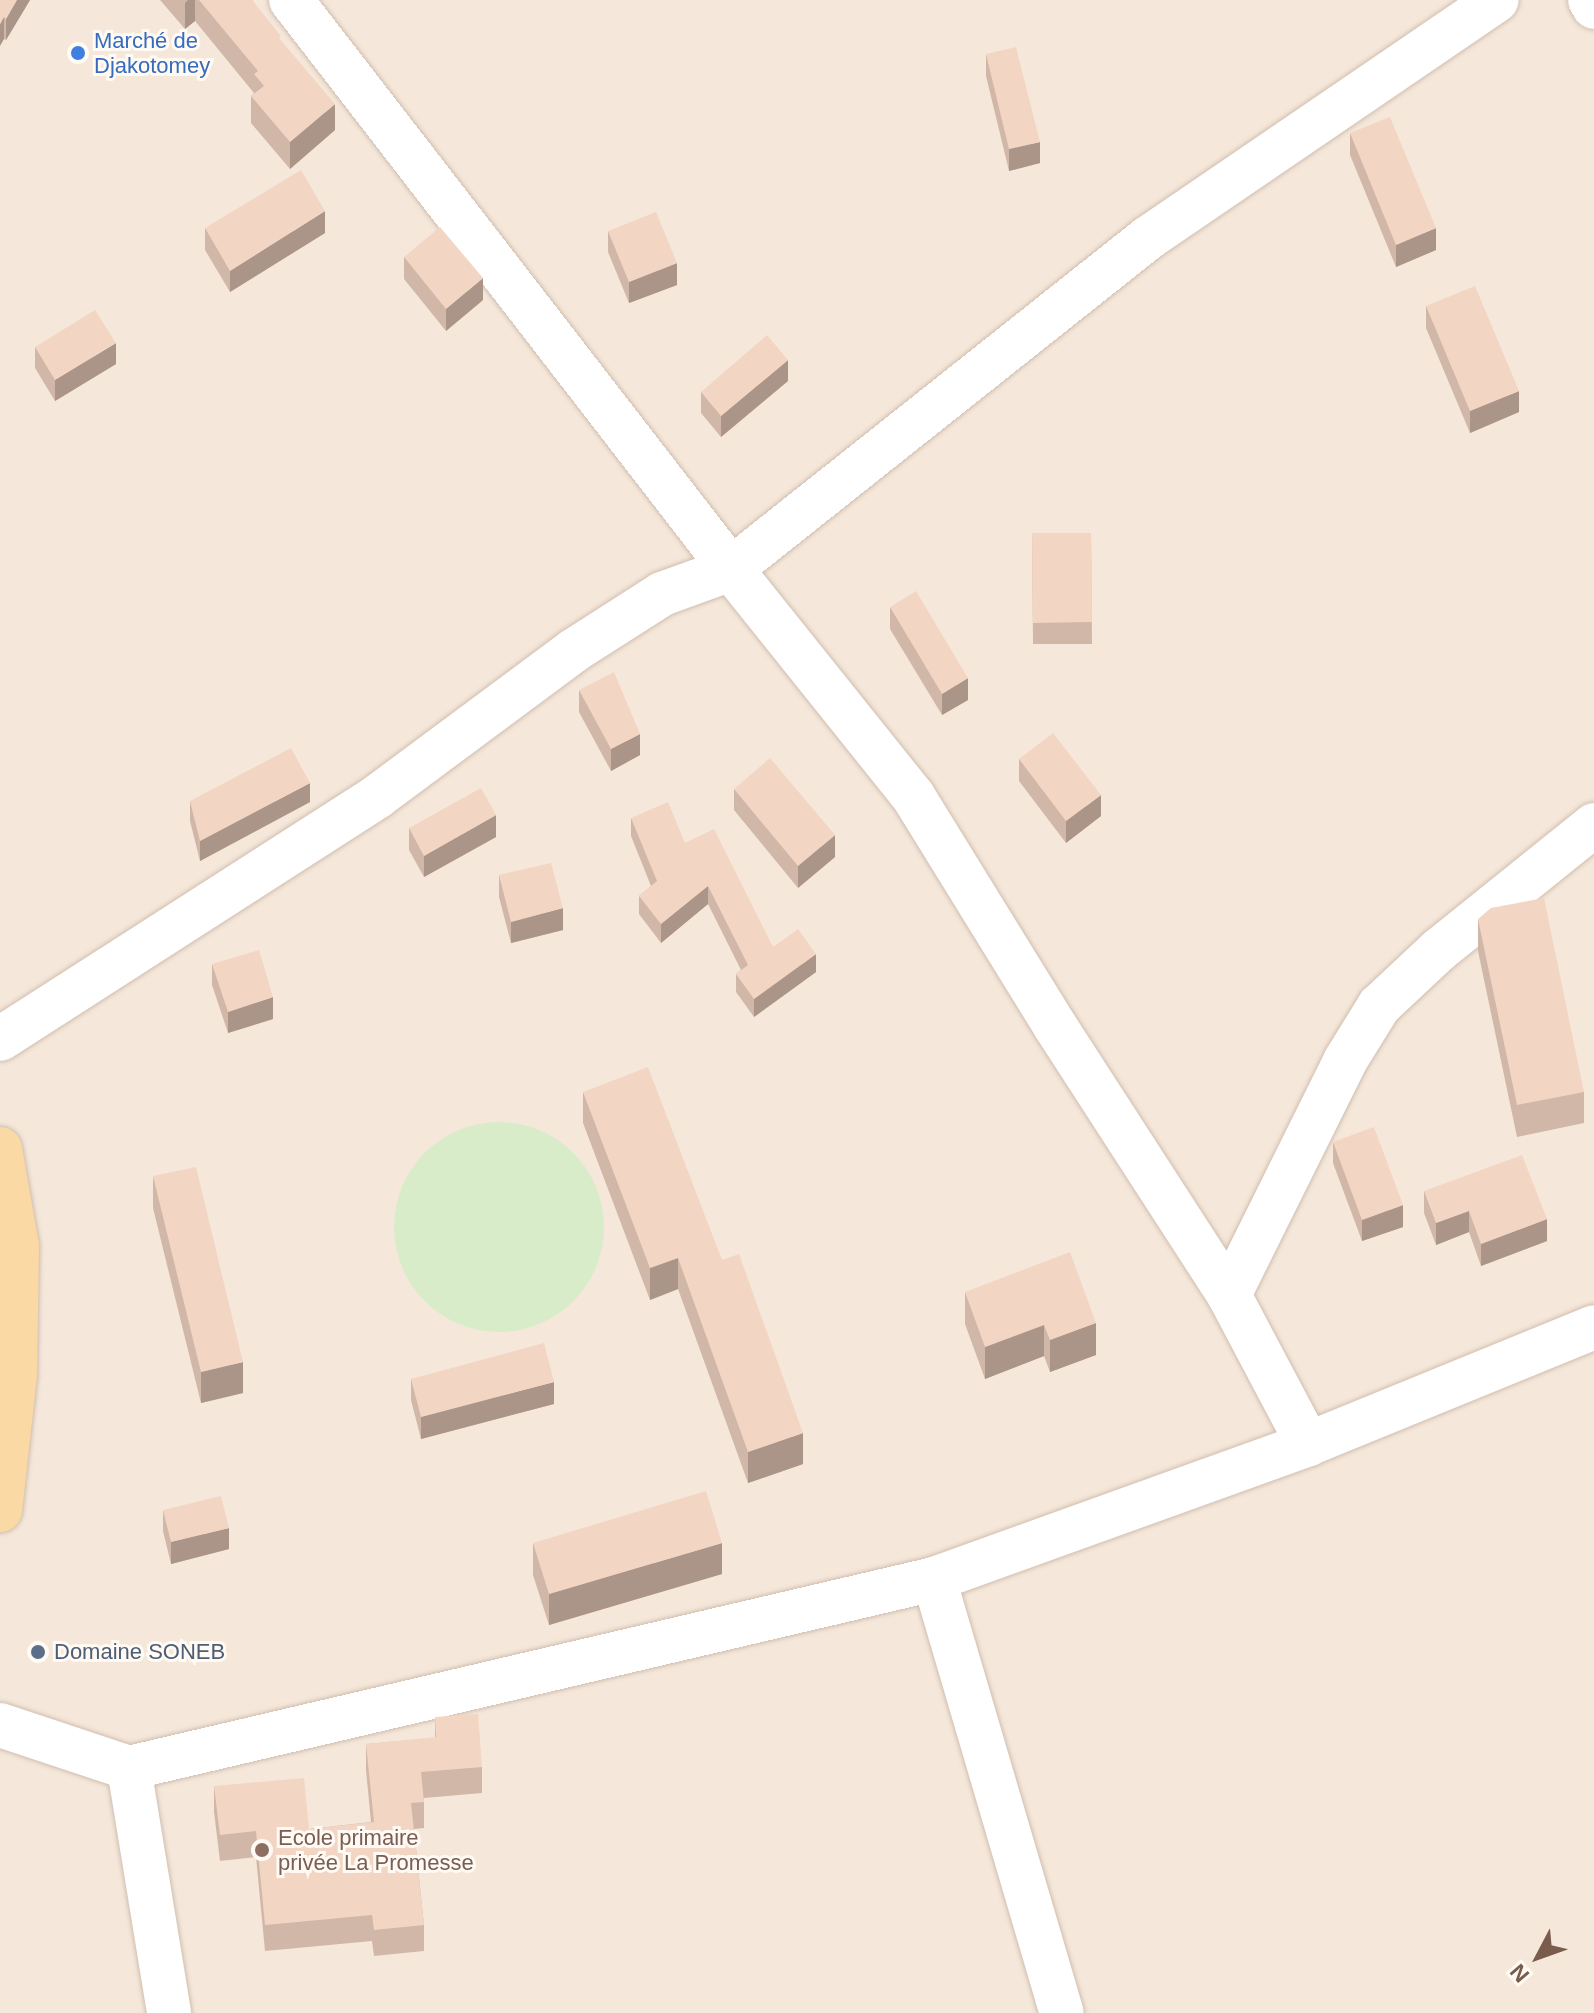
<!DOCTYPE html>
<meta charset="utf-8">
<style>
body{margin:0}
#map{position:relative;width:1594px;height:2013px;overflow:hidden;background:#fdf6ec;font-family:Arial,sans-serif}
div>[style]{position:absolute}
.residential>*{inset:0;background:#f5e8da}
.green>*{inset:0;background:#d8ecc9}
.round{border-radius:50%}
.roads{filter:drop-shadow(0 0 2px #d1beb0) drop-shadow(0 0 2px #d1beb0)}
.minor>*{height:44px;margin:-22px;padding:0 22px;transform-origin:22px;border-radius:22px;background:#fff}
.major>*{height:44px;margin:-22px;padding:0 22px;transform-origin:22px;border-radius:22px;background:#fbd9a5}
.wall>*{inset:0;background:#d1b7a8}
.shaded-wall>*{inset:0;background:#aa9588}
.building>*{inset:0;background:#f3d5c3}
.dots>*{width:22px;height:22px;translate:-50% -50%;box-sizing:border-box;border:4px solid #fffaf3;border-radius:50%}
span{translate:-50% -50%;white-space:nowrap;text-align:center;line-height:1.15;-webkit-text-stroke:6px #fffaf3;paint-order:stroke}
.shop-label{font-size:22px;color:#366cbe}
.left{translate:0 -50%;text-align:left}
.service-label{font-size:22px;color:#4e5e75}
.education-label{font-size:22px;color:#785e54}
.north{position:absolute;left:1498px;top:1917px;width:80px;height:80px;-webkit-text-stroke:6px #fffaf3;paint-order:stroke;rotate:229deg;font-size:22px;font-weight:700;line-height:32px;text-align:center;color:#7a5c4d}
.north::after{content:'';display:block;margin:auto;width:28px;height:36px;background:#7a5c4d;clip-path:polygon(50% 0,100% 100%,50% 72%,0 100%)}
</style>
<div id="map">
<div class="residential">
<div style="clip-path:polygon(0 0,1594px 0,1594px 2013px,0 2013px)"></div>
</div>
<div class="green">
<div class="round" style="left:394px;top:1122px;width:210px;height:210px"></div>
</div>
<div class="roads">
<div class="minor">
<div style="left:291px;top:0;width:719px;rotate:52.29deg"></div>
<div style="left:731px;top:569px;width:291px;rotate:51.3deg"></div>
<div style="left:913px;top:796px;width:270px;rotate:58.3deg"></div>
<div style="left:1055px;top:1026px;width:320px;rotate:57.1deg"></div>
<div style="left:1229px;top:1295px;width:169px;rotate:62.1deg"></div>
<div style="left:1590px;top:0;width:8px;rotate:60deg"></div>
<div style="left:0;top:1039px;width:449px;rotate:-32.7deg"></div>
<div style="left:378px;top:796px;width:243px;rotate:-36.6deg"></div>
<div style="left:573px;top:651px;width:106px;rotate:-32.6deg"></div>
<div style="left:662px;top:594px;width:73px;rotate:-19.9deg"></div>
<div style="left:731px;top:569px;width:532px;rotate:-38.44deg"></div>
<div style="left:1148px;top:238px;width:422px;rotate:-34.3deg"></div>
<div style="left:1229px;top:1295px;width:261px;rotate:-63.6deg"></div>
<div style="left:1345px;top:1061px;width:65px;rotate:-58.3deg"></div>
<div style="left:1379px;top:1006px;width:83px;rotate:-43.1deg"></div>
<div style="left:1440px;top:949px;width:198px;rotate:-38.8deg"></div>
<div style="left:934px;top:1579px;width:452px;rotate:73.6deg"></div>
<div style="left:0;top:1725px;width:136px;rotate:18.4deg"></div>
<div style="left:129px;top:1768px;width:827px;rotate:-13.21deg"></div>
<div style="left:934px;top:1579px;width:398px;rotate:-19.8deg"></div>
<div style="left:1308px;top:1444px;width:309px;rotate:-22.2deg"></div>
<div style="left:129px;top:1768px;width:248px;rotate:80.7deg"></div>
</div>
<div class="major">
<div style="left:0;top:1149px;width:98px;rotate:80.1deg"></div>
<div style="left:17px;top:1246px;width:129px;rotate:90.9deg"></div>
<div style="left:15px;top:1375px;width:136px;rotate:96.3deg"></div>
</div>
</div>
<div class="wall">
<div style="clip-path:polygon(0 0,30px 0,6px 40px,4px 39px)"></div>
<div style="clip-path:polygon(160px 0,252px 0,281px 41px,335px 130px,290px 169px,251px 123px,251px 96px,254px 93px,195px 21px,185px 29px)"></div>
<div style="clip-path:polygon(986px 54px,1040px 163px,1009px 171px,986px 76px)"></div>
<div style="clip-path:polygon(1350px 133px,1436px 250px,1396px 267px,1350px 155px)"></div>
<div style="clip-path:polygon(205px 228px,325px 233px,230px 292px,205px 250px)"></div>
<div style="clip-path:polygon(608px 231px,677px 285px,629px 303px,608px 252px)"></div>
<div style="clip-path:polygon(404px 257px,483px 300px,446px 331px,404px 279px)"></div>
<div style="clip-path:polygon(1426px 306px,1519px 412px,1470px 433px,1426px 328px)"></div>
<div style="clip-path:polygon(35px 347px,116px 364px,55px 401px,35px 368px)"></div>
<div style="clip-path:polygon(788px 381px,721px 437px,701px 413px,701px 392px)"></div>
<div style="clip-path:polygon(1032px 533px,1091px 533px,1092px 644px,1033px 644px)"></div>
<div style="clip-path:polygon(890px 607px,968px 700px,942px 715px,890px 629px)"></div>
<div style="clip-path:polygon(579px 690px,640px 755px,611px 771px,579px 712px)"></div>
<div style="clip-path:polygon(1019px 759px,1101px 816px,1066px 843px,1019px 781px)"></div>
<div style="clip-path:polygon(734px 789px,835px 857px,798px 888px,734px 810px)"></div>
<div style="clip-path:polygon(190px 801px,310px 802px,200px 861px,190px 821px)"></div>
<div style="clip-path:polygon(631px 818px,685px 843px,773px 947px,816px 972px,754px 1017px,736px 992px,736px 974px,741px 970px,708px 904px,661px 943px,639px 914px,639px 896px,651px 886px,631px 836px)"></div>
<div style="clip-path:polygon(409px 828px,496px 837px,424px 877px,409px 850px)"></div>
<div style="clip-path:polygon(499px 875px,563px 930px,511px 943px,499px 897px)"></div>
<div style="clip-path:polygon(1478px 919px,1584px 1092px,1584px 1123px,1517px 1137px,1478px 951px)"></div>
<div style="clip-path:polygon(212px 964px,273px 1019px,228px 1033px,212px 985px)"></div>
<div style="clip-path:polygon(583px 1092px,722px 1260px,803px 1464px,748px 1483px,678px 1289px,650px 1300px,583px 1123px)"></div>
<div style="clip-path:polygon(1333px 1142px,1403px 1227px,1362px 1241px,1333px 1163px)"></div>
<div style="clip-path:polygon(153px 1176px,243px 1393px,201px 1403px,153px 1208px)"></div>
<div style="clip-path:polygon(1424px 1191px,1547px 1241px,1481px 1266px,1469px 1232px,1436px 1245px,1424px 1213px)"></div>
<div style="clip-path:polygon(965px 1292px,1096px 1323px,1096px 1355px,1050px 1372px,1044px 1356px,985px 1379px,965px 1324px)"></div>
<div style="clip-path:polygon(411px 1379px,554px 1404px,421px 1439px,411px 1400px)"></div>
<div style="clip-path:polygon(163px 1510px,229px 1549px,171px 1564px,163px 1531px)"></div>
<div style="clip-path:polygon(533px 1543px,722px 1574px,549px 1625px,533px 1575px)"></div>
<div style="clip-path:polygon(435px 1717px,482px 1767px,482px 1793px,424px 1798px,424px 1828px,414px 1829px,424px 1925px,424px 1951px,374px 1956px,372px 1941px,265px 1951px,256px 1857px,220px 1861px,214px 1812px,214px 1786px,309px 1829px,371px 1822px,366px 1770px,366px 1744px,435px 1738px)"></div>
</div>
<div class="shaded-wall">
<div style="clip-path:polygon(17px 0,30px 0,6px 40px,6px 19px)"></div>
<div style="clip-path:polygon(188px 0,195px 0,195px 21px,185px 29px,185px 3px)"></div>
<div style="clip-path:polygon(4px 17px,4px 39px,0 46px,0 24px)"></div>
<div style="clip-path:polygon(335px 104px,335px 130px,290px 169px,290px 142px)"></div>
<div style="clip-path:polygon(1040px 142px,1040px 163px,1009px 171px,1009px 149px)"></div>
<div style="clip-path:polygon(325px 211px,325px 233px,230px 292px,230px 271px)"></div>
<div style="clip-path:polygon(1436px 228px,1436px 250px,1396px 267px,1396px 245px)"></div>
<div style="clip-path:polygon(677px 263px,677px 285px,629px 303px,629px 282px)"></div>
<div style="clip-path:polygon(483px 278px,483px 300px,446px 331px,446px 309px)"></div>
<div style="clip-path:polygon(116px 343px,116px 364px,55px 401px,55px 380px)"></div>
<div style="clip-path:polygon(788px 360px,788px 381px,721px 437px,721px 416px)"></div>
<div style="clip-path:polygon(1519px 391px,1519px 412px,1470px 433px,1470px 411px)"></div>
<div style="clip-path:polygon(968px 678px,968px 700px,942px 715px,942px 694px)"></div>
<div style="clip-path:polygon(640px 734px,640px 755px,611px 771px,611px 749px)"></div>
<div style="clip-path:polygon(310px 783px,310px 802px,200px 861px,200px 841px)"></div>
<div style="clip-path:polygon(1101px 795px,1101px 816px,1066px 843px,1066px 821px)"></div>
<div style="clip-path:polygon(496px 815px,496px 837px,424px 877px,424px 856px)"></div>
<div style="clip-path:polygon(835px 835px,835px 857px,798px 888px,798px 866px)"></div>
<div style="clip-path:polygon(708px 886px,708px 904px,661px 943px,661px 924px)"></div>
<div style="clip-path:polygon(563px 908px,563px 930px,511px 943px,511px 922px)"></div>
<div style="clip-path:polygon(816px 954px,816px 972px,754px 1017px,754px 999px)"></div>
<div style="clip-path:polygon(273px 997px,273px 1019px,228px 1033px,228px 1012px)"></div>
<div style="clip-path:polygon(1403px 1205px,1403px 1227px,1362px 1241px,1362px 1220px)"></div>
<div style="clip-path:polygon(1469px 1211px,1469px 1232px,1436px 1245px,1436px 1223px)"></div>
<div style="clip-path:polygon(1547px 1219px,1547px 1241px,1481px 1266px,1481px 1244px)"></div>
<div style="clip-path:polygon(678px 1258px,678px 1289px,650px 1300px,650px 1268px)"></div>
<div style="clip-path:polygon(1096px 1323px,1096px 1355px,1050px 1372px,1050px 1340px)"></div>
<div style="clip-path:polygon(1044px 1325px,1044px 1356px,985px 1379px,985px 1347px)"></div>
<div style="clip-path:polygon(243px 1362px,243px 1393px,201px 1403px,201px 1372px)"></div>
<div style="clip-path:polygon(554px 1382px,554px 1404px,421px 1439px,421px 1417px)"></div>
<div style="clip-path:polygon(803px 1433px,803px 1464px,748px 1483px,748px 1452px)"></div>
<div style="clip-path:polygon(229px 1528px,229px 1549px,171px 1564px,171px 1542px)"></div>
<div style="clip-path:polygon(722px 1543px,722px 1574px,549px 1625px,549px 1594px)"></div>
</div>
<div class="building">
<div style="clip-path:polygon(0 0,17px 0,6px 19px,4px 17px,0 24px)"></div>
<div style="clip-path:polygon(199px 0,252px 0,281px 36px,279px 38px,335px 104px,290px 142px,251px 96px,264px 86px,254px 74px,258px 71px)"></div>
<div style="clip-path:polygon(1016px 47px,1040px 142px,1009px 149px,986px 54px)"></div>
<div style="clip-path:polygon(1390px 117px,1436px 228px,1396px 245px,1350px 133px)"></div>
<div style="clip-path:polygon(301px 170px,325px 211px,230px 271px,205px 228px)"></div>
<div style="clip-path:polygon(656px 212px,677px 263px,629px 282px,608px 231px)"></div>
<div style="clip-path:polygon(440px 227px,483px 278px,446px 309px,404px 257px)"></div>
<div style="clip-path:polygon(1475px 286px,1519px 391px,1470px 411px,1426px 306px)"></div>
<div style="clip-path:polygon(95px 310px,116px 343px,55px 380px,35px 347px)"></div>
<div style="clip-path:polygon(767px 335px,788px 360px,721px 416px,701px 392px)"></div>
<div style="clip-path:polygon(1032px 533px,1091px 533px,1092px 622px,1033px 623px)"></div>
<div style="clip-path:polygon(916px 591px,968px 678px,942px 694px,890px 607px)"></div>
<div style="clip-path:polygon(614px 672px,640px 734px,611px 749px,579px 690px)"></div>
<div style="clip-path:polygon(1053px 733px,1101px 795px,1066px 821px,1019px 759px)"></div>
<div style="clip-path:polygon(291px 748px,310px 783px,200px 841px,190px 801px)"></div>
<div style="clip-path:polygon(770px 758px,835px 835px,798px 866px,734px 789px)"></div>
<div style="clip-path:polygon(481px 788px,496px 815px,424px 856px,409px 828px)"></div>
<div style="clip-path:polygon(668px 802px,685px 843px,714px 829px,773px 947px,798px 929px,816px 954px,754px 999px,736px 974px,748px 965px,708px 886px,661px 924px,639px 896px,657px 881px,631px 818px)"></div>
<div style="clip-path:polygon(551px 863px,563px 908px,511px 922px,499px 875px)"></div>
<div style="clip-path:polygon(1544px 898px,1584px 1092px,1517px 1105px,1478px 919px,1491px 908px)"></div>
<div style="clip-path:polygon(259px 950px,273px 997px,228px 1012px,212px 964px)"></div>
<div style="clip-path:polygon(648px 1067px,722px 1260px,739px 1254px,803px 1433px,748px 1452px,678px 1258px,650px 1268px,583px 1092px)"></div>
<div style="clip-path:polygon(1374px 1127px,1403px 1205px,1362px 1220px,1333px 1142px)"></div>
<div style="clip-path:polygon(1522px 1155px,1547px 1219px,1481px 1244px,1469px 1211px,1436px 1223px,1424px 1191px)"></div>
<div style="clip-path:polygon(196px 1167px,243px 1362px,201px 1372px,153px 1176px)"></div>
<div style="clip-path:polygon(1070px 1252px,1096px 1323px,1050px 1340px,1044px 1325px,985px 1347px,965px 1292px)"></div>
<div style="clip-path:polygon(544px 1343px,554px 1382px,421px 1417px,411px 1379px)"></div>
<div style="clip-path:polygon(706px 1491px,722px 1543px,549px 1594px,533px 1543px)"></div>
<div style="clip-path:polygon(221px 1496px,229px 1528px,171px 1542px,163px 1510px)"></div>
<div style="clip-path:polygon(478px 1714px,482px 1767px,421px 1772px,424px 1802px,411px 1803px,424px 1925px,374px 1930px,372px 1915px,265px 1925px,256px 1831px,220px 1835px,214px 1786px,304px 1778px,309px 1829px,374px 1822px,366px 1744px,436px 1737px,435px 1717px)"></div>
</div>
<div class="dots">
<div style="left:78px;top:53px;background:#3f7fe0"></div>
<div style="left:38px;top:1652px;background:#5c6f8a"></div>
<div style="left:262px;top:1850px;background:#8d6e63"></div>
</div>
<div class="shop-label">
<span class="left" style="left:94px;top:53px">Marché de<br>Djakotomey</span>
</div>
<div class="service-label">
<span class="left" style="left:54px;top:1652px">Domaine SONEB</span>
</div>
<div class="education-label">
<span class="left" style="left:278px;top:1850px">Ecole primaire<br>privée La Promesse</span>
</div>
<div class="north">N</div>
</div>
